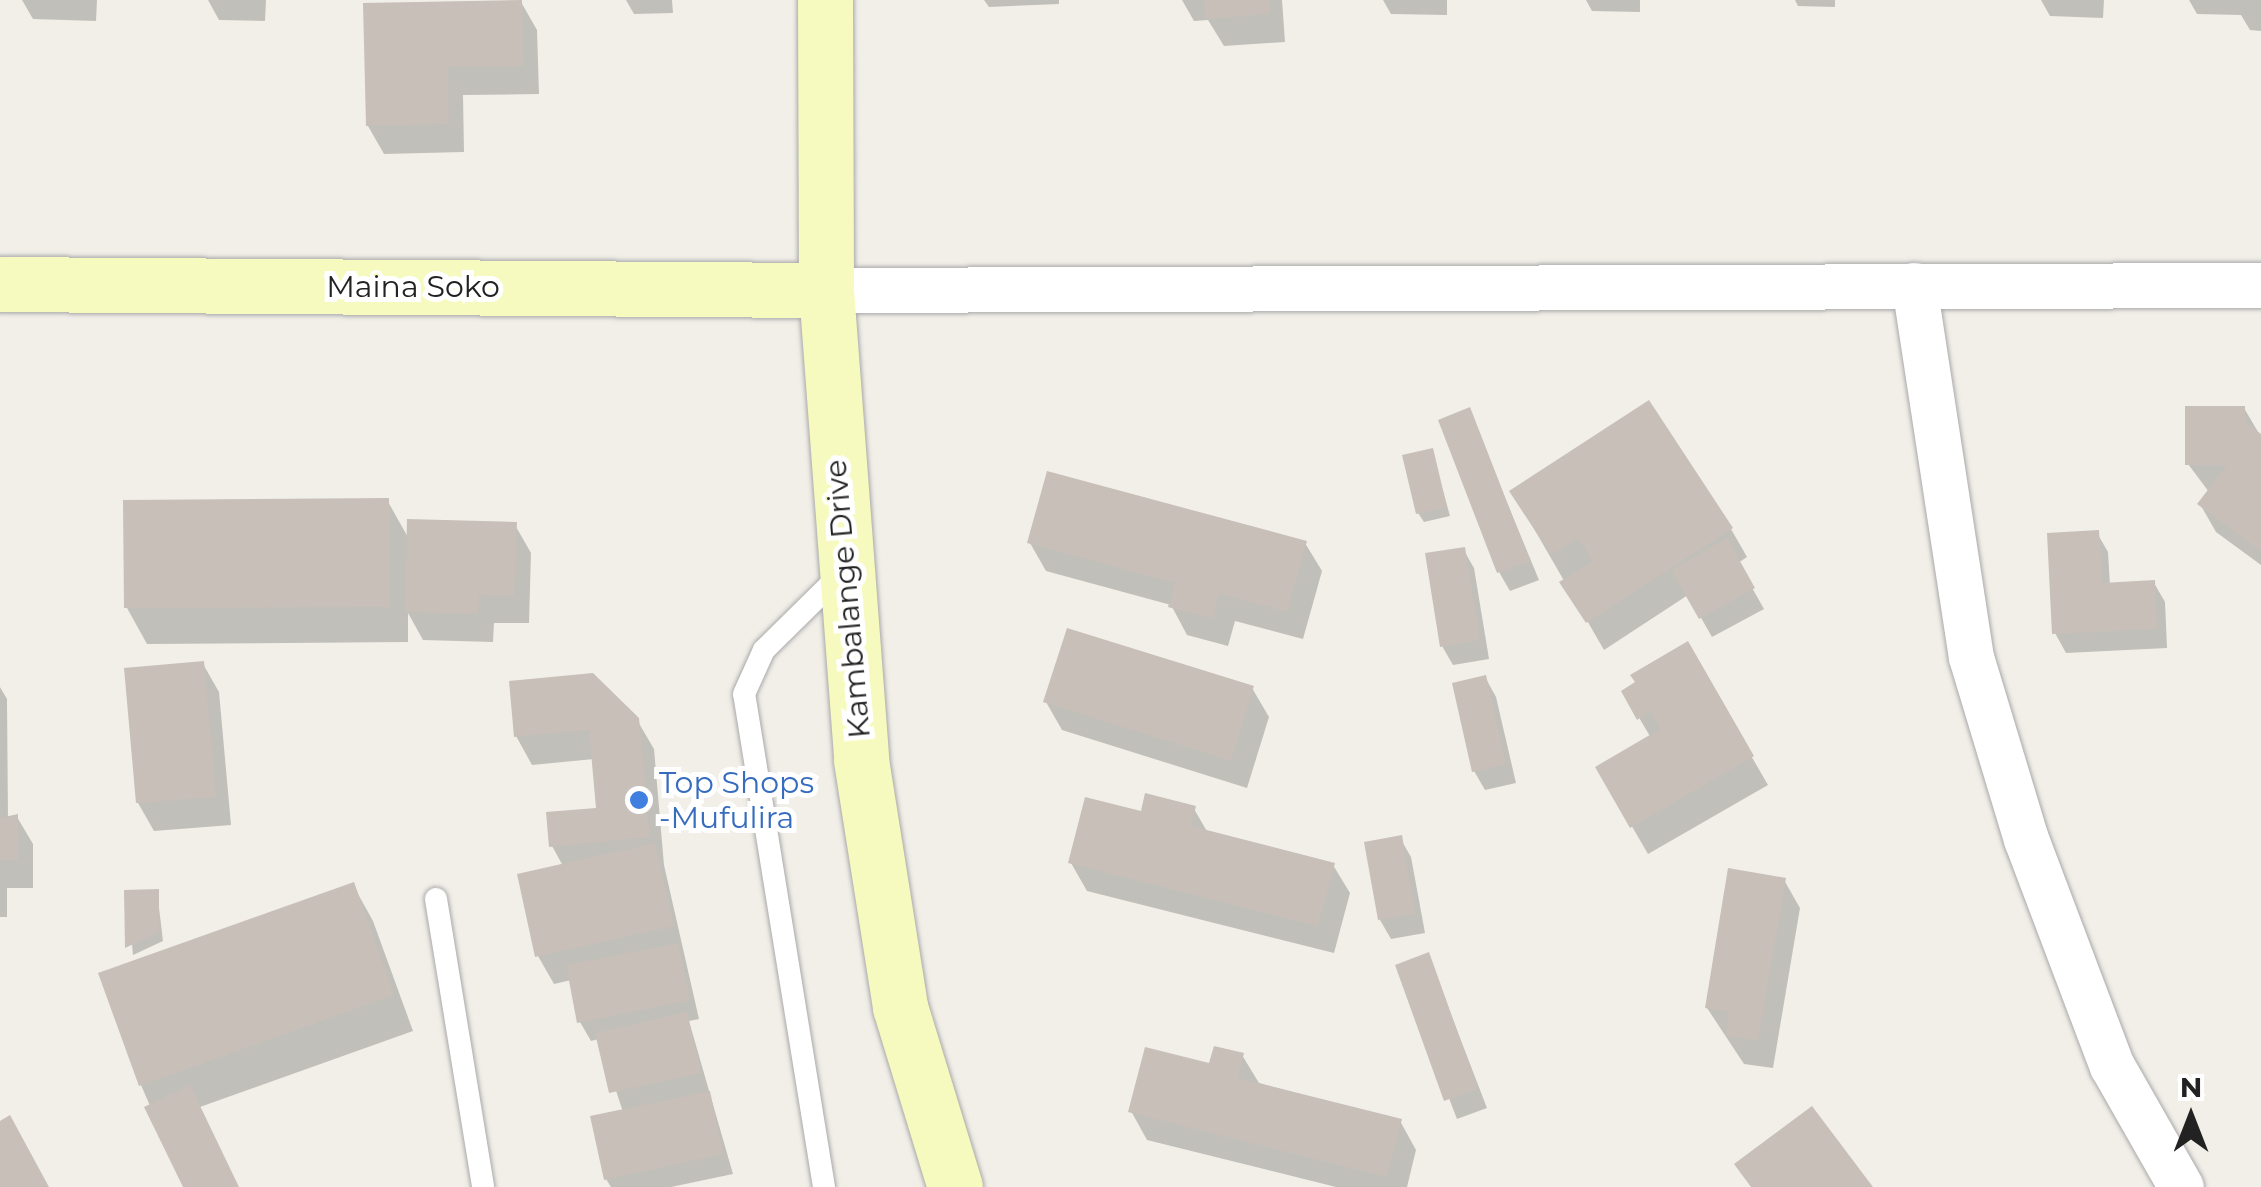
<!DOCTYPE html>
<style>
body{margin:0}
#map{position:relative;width:2261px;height:1187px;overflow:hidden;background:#f2efe9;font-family:Montserrat,sans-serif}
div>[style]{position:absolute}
.shadow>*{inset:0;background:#0003}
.building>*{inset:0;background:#c7bfb8}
.roads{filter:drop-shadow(0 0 2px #a9a9a9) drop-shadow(0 0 2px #a9a9a9)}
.lane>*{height:22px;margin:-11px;padding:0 11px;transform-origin:11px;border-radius:11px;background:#fff}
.street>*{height:45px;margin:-22.5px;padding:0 22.5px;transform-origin:22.5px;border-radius:22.5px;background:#fff}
.secondary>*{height:55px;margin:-27.5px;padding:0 27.5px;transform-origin:27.5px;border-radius:27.5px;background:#f7fabf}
.dots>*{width:28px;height:28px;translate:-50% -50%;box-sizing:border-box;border:5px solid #fff;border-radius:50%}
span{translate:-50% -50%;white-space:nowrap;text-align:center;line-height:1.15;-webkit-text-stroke:10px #fff;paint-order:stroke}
.street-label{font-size:30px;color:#222}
.shop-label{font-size:30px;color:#366cbe}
.left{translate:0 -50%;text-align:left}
.north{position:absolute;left:2141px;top:1067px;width:100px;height:100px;-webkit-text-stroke:8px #fff;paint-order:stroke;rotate:0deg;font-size:28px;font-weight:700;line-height:40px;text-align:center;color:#222}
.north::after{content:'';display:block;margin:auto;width:35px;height:45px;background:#222;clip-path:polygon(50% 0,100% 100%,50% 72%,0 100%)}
</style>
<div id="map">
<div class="shadow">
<div style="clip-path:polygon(22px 0,97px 0,96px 21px,33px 19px)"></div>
<div style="clip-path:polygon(208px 0,266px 0,265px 21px,219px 20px)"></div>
<div style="clip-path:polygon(626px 0,672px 0,673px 13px,634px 14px)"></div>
<div style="clip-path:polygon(984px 0,1059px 0,1059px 4px,989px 7px)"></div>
<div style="clip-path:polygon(1182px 0,1282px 0,1285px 42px,1224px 46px,1208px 20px,1194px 21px)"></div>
<div style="clip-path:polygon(1383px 0,1447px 0,1447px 15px,1391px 14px)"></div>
<div style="clip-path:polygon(1586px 0,1640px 0,1640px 12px,1592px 11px)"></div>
<div style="clip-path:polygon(1795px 0,1835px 0,1835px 7px,1798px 6px)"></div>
<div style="clip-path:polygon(2041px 0,2104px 0,2103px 18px,2050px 16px)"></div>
<div style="clip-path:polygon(2189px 0,2261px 0,2261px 31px,2250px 30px,2241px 15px,2197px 14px)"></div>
<div style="clip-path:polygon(521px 2px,537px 30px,539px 94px,463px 95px,464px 152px,384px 154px,368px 126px)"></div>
<div style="clip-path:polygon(2244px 408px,2261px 437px,2261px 565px,2216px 532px,2200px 504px,2209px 492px,2188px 464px)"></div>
<div style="clip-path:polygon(1469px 411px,1539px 580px,1510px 591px,1499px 572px)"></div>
<div style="clip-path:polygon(1432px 451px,1450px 516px,1424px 522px,1418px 513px)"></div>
<div style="clip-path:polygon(387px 500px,409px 539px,515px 525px,531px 553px,529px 623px,494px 623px,493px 642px,423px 640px,408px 613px,408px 642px,147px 644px,127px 608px)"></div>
<div style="clip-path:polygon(1529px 520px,1731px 529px,1747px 557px,1738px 563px,1764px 609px,1712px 637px,1688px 595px,1604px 650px)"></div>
<div style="clip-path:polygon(2097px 533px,2108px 552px,2110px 585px,2154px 583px,2165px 602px,2167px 648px,2066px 653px,2055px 633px)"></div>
<div style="clip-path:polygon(1030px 543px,1305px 543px,1322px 571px,1303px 639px,1235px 621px,1228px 646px,1187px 635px,1171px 605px,1046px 571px)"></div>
<div style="clip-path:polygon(1463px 549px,1474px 568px,1489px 659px,1453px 665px,1442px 646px)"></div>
<div style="clip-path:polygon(1687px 645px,1768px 785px,1648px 854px,1598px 768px,1651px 738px,1624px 692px)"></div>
<div style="clip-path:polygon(203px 664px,219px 692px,231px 825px,154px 831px,138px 803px)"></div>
<div style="clip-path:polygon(1485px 677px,1496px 697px,1516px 783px,1485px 790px,1474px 771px)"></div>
<div style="clip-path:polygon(0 687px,7px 699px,8px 819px,17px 817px,33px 844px,33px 888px,7px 888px,7px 917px,0 917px)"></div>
<div style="clip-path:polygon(1252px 688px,1269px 717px,1247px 788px,1062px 730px,1046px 702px)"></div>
<div style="clip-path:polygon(637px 720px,654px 749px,664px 865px,699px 1019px,689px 1021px,733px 1174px,671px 1187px,611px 1187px,606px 1179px,623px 1112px,599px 1039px,591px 1041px,580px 1022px,571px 980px,554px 984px,538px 956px,563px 866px,552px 846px,599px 810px,594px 759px,532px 765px,516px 736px)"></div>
<div style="clip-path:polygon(1194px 809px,1208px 833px,1333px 865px,1350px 893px,1334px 953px,1087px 891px,1071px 863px,1142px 814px)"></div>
<div style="clip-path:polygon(1400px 838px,1411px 857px,1425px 933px,1391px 939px,1380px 920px)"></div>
<div style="clip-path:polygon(1784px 880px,1800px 908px,1773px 1068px,1744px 1064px,1707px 1008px)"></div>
<div style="clip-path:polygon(353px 885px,373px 921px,413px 1031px,200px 1107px,238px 1187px,185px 1187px,141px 1085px)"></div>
<div style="clip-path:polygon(157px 891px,163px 941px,133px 955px,127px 892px)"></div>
<div style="clip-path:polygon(1428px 955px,1487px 1108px,1457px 1119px,1398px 966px)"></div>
<div style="clip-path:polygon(1242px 1055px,1259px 1083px,1400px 1121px,1416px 1150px,1407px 1187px,1336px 1187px,1147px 1140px,1131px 1111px)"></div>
</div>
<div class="building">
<div style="clip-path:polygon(522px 0,524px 66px,448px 67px,449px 124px,366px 126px,363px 3px)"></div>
<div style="clip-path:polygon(1204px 0,1269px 0,1270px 14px,1205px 19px)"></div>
<div style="clip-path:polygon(1649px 400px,1733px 528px,1586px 623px,1559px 582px,1593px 561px,1578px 538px,1551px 555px,1509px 491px)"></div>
<div style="clip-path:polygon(2185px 406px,2245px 406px,2245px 422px,2261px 434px,2261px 551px,2197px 504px,2227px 465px,2185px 465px)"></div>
<div style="clip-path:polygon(1470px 407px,1530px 561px,1497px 573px,1438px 420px)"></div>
<div style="clip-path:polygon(1433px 448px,1447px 507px,1416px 514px,1402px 455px)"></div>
<div style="clip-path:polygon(1047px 471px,1307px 541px,1287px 612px,1219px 594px,1213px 619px,1168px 607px,1175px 583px,1027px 543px)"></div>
<div style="clip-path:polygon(389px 498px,389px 607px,124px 608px,123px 500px)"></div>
<div style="clip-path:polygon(407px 519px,517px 522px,514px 596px,479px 595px,478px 614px,405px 612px)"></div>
<div style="clip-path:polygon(2099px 530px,2102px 583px,2155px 580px,2157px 629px,2052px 634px,2047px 533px)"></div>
<div style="clip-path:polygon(1727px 538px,1755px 588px,1699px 619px,1671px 570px)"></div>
<div style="clip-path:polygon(1465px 547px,1480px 640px,1440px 647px,1425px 553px)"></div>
<div style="clip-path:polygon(1067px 628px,1254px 686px,1231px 761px,1043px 702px)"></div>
<div style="clip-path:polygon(1688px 641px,1754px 756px,1630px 828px,1595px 767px,1660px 729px,1650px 711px,1637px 720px,1621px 691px,1635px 682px,1630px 675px)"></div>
<div style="clip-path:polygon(204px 661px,216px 797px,136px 803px,124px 668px)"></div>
<div style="clip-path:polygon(593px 673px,639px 718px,650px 837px,549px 847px,546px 812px,596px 808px,589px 730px,514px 737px,509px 681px)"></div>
<div style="clip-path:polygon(1486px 675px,1506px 764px,1472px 772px,1452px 683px)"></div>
<div style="clip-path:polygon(1145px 793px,1196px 806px,1191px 826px,1335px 863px,1318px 926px,1068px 863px,1085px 797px,1141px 811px)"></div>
<div style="clip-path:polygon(18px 814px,18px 860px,0 860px,0 818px)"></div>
<div style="clip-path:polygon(1402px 835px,1415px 914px,1378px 920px,1364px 842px)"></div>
<div style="clip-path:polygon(655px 843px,674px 926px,535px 957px,517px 874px)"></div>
<div style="clip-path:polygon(1728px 868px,1786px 878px,1758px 1041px,1725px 1036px,1729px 1012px,1705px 1008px)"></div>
<div style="clip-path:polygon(354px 882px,394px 995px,139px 1086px,98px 973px)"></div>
<div style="clip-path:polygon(159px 889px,159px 932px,125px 948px,124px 890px)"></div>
<div style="clip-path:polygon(678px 943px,690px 1000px,577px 1023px,566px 965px)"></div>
<div style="clip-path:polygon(1429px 952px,1478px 1089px,1444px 1101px,1395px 965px)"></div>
<div style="clip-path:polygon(687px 1012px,701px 1073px,609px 1093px,595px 1033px)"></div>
<div style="clip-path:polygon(1214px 1046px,1244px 1053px,1238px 1078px,1402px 1119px,1387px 1177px,1128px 1112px,1145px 1047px,1209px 1063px)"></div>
<div style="clip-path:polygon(190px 1085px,239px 1187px,183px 1187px,144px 1107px)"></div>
<div style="clip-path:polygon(710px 1091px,723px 1154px,604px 1180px,590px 1116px)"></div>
<div style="clip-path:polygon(1812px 1106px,1873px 1187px,1751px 1187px,1734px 1164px)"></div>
<div style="clip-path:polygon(10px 1115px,49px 1187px,0 1187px,0 1121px)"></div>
</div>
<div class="roads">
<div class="lane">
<div style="left:436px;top:899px;width:292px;rotate:80.7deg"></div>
<div style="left:824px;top:1187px;width:499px;rotate:-99.2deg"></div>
<div style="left:744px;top:694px;width:48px;rotate:-65.6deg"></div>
<div style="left:764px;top:650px;width:110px;rotate:-44.6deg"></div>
</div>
<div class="street">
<div style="left:1914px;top:285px;width:376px;rotate:81.3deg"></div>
<div style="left:1971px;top:657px;width:190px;rotate:73.2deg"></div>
<div style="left:2026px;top:839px;width:243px;rotate:69.3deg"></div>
<div style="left:2112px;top:1066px;width:139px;rotate:60.3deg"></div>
<div style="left:826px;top:290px;width:1435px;rotate:-0.2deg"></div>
</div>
<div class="secondary">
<div style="left:825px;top:0;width:290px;rotate:89.8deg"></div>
<div style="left:826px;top:290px;width:471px;rotate:85.7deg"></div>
<div style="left:861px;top:760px;width:250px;rotate:81deg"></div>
<div style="left:900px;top:1007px;width:188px;rotate:73deg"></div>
<div style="left:0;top:284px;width:826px;rotate:0.42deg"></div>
</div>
</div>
<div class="dots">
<div style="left:639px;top:800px;background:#3f7fe0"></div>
</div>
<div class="street-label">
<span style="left:413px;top:287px">Maina Soko</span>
<span style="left:848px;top:599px;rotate:-95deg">Kambalange Drive</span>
</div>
<div class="shop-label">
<span class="left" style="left:659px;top:800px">Top Shops<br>-Mufulira</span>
</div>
<div class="north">N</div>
</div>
